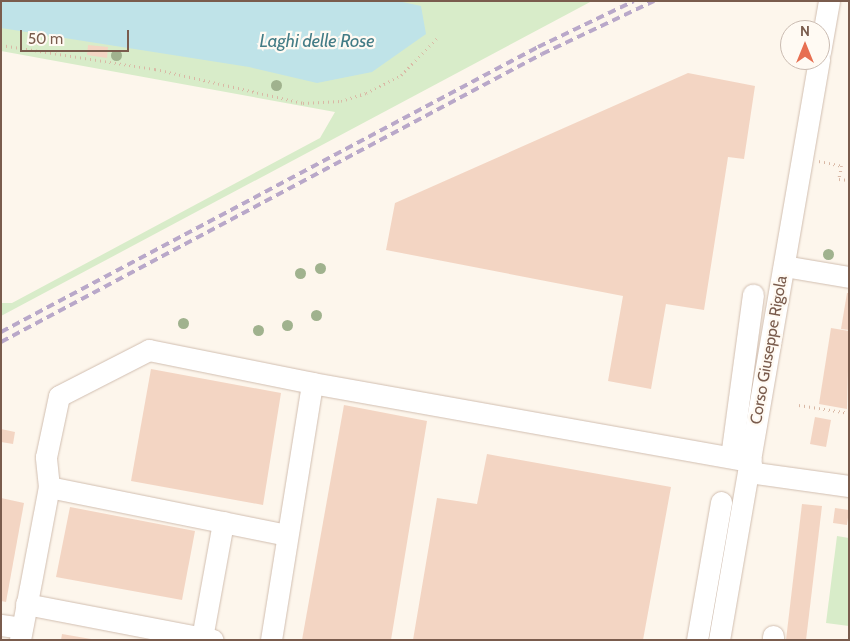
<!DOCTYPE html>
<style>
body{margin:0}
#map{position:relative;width:850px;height:641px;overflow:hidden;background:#fdf6ec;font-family:Cabin,sans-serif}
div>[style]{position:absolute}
.green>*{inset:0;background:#d8ecc9}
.water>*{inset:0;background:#bfe3e8}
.building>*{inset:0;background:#f3d5c3}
.path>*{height:2.5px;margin-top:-1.25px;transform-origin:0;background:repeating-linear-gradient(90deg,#d9b8a5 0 1px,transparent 0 5px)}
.roads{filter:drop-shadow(0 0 1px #d1beb0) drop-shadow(0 0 1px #d1beb0)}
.minor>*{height:21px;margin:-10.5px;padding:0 10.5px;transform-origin:10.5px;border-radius:10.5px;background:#fff}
.rail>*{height:4px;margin-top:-2px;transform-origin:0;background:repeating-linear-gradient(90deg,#b9a8c9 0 8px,transparent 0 13px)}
.trees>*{width:11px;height:11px;margin:-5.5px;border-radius:50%;background:#a0b28e}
span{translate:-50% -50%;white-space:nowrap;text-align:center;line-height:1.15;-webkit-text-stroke:4.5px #fffaf3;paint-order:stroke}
.street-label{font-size:16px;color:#7a5c4d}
.water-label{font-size:18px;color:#437c86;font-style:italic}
.frame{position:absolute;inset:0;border:2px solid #7a5c4d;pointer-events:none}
.north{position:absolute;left:780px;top:20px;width:50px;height:50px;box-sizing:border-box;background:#fffaf3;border:1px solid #cabbb1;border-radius:50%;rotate:0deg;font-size:14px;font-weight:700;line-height:20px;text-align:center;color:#7a5c4d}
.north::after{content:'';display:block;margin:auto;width:18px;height:22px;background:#e76f51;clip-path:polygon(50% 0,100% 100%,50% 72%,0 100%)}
.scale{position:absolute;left:20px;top:30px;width:109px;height:22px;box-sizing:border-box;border:2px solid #7a5c4d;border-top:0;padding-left:6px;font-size:15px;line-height:18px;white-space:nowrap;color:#7a5c4d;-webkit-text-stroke:4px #fffaf3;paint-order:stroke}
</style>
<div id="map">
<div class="green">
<div style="clip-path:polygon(1px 1px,592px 1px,1px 316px,1px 303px,12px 303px,320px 138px,335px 112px,1px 51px)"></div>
<div style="clip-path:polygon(837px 536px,849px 538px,849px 626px,826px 623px)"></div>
</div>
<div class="water">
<div style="clip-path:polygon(1px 1px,398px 1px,421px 6px,426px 34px,372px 72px,317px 83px,249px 67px,1px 28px)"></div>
</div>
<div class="building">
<div style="clip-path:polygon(88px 45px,108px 47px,107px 58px,87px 55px)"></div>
<div style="clip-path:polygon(688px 73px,755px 86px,744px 159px,728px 157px,704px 310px,666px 304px,651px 389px,608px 381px,623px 296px,386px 250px,395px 203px)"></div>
<div style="clip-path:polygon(847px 293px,849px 293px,849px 330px,841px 329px)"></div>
<div style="clip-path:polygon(831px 328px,849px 331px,847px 409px,819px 404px)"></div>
<div style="clip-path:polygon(151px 369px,281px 393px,263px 505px,131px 481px)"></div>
<div style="clip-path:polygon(344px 405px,427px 421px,391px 640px,302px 640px)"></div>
<div style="clip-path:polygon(815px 417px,831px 420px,826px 447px,810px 444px)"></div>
<div style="clip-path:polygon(1px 429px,15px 432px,13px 444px,1px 442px)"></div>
<div style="clip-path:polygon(487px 454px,671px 487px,643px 640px,413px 640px,437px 498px,477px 504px)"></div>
<div style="clip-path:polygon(1px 498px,24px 503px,6px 602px,1px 601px)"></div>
<div style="clip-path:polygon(802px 504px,822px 506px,806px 640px,786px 640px)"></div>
<div style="clip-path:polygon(70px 507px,195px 531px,182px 600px,56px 577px)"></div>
<div style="clip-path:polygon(835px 508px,849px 510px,847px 525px,833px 523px)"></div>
<div style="clip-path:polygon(62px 634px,91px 639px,91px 640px,61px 640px)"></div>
</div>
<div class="path">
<div style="left:1px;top:45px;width:156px;rotate:8.9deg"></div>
<div style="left:155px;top:69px;width:152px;rotate:12.9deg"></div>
<div style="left:303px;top:103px;width:38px;rotate:-3deg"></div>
<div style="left:341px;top:101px;width:26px;rotate:-18deg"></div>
<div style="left:366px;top:93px;width:39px;rotate:-27deg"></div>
<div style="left:401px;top:75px;width:53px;rotate:-45.8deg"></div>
<div style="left:819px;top:161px;width:24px;rotate:12deg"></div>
<div style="left:842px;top:166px;width:13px;rotate:103deg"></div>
<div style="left:839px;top:179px;width:10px;rotate:6deg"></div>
<div style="left:799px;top:405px;width:51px;rotate:9.1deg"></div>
</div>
<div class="roads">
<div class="minor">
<div style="left:820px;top:52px;width:52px;rotate:-80deg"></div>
<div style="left:784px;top:266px;width:66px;rotate:9.6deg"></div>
<div style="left:731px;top:457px;width:164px;rotate:-82.3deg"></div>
<div style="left:749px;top:472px;width:101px;rotate:8deg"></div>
<div style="left:287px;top:535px;width:243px;rotate:-168.6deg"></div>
<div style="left:49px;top:487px;width:30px;rotate:-96deg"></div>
<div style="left:46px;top:457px;width:62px;rotate:-78deg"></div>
<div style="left:59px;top:396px;width:101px;rotate:-27.1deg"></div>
<div style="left:149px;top:350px;width:166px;rotate:11.4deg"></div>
<div style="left:312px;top:383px;width:446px;rotate:10.1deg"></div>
<div style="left:26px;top:604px;width:190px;rotate:10.9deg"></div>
<div style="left:1px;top:625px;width:21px;rotate:8deg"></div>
<div style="left:202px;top:638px;width:118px;rotate:-79.7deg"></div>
<div style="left:20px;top:640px;width:156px;rotate:-79.3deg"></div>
<div style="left:271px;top:640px;width:260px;rotate:-80.9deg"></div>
<div style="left:697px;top:640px;width:140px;rotate:-80.1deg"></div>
<div style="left:719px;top:640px;width:589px;rotate:-80.22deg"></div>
<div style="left:773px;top:640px;width:4px;rotate:-90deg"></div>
</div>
</div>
<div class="rail">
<div style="left:1px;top:332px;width:608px;rotate:-27.96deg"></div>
<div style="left:538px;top:47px;width:106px;rotate:-25.6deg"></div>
<div style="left:1px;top:342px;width:613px;rotate:-28.03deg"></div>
<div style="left:542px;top:54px;width:124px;rotate:-25.3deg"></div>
</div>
<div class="trees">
<div style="left:116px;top:55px"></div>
<div style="left:276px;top:85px"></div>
<div style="left:828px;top:254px"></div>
<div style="left:320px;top:268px"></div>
<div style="left:300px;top:273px"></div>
<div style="left:316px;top:315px"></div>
<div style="left:183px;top:323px"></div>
<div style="left:287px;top:325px"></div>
<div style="left:258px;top:330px"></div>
</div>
<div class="street-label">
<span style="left:769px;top:350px;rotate:-80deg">Corso Giuseppe Rigola</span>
</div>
<div class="water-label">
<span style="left:317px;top:41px">Laghi delle Rose</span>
</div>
<div class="frame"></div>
<div class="north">N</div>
<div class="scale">50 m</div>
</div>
